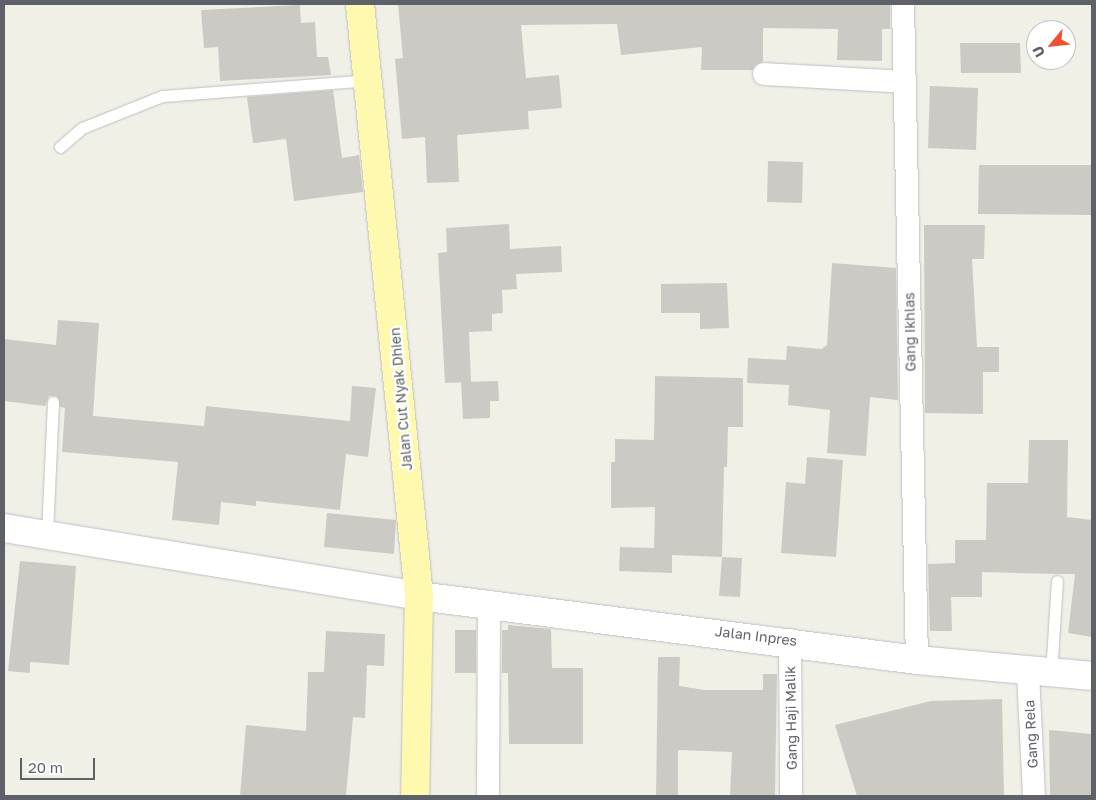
<!DOCTYPE html>
<style>
body{margin:0}
#map{position:relative;width:1096px;height:800px;overflow:hidden;background:#f1f0e7;font-family:"Golos Text",sans-serif}
div>[style]{position:absolute}
.building>*{inset:0;background:#cccac4}
.roads{filter:drop-shadow(0 0 1px #bcbec3) drop-shadow(0 0 1px #bcbec3)}
.lane>*{height:11px;margin:-5.5px;padding:0 5.5px;transform-origin:5.5px;border-radius:5.5px;background:#fff}
.street>*{height:22px;margin:-11px;padding:0 11px;transform-origin:11px;border-radius:11px;background:#fff}
.secondary>*{height:28px;margin:-14px;padding:0 14px;transform-origin:14px;border-radius:14px;background:#fff}
.primary>*{height:28px;margin:-14px;padding:0 14px;transform-origin:14px;border-radius:14px;background:#fff9af}
span{translate:-50% -50%;white-space:nowrap;text-align:center;line-height:1.15;-webkit-text-stroke:4.5px #fff;paint-order:stroke}
.street-label{font-size:14px;color:#5e6268}
.frame{position:absolute;inset:0;border:5px solid #5e6268;pointer-events:none}
.north{position:absolute;left:1026px;top:20px;width:50px;height:50px;box-sizing:border-box;background:#fff;border:1px solid #bfc0c3;border-radius:50%;rotate:242deg;font-size:14px;font-weight:700;line-height:20px;text-align:center;color:#5e6268}
.north::after{content:'';display:block;margin:auto;width:18px;height:22px;background:#f14f2e;clip-path:polygon(50% 0,100% 100%,50% 72%,0 100%)}
.scale{position:absolute;left:20px;top:758px;width:75px;height:22px;box-sizing:border-box;border:2px solid #5e6268;border-top:0;padding-left:6px;font-size:15px;line-height:18px;white-space:nowrap;color:#5e6268;-webkit-text-stroke:4px #fff;paint-order:stroke}
</style>
<div id="map">
<div class="building">
<div style="clip-path:polygon(398px 4px,890px 4px,890px 29px,882px 29px,882px 61px,837px 60px,838px 29px,763px 28px,763px 61px,752px 70px,701px 70px,702px 47px,621px 55px,617px 24px,521px 25px,526px 78px,559px 75px,562px 108px,528px 111px,529px 129px,457px 135px,459px 182px,427px 183px,425px 137px,402px 139px,395px 59px,403px 58px)"></div>
<div style="clip-path:polygon(300px 5px,301px 23px,315px 22px,317px 57px,328px 57px,331px 75px,220px 81px,218px 47px,204px 48px,201px 10px)"></div>
<div style="clip-path:polygon(960px 43px,1020px 43px,1021px 73px,961px 73px)"></div>
<div style="clip-path:polygon(930px 86px,978px 88px,976px 150px,928px 148px)"></div>
<div style="clip-path:polygon(333px 90px,342px 158px,359px 155px,363px 192px,294px 201px,286px 139px,253px 143px,247px 97px)"></div>
<div style="clip-path:polygon(768px 161px,803px 162px,802px 203px,767px 202px)"></div>
<div style="clip-path:polygon(979px 165px,1092px 165px,1092px 215px,978px 214px)"></div>
<div style="clip-path:polygon(509px 224px,510px 249px,561px 246px,562px 272px,516px 274px,517px 289px,502px 290px,503px 313px,492px 314px,492px 331px,469px 332px,471px 382px,445px 383px,438px 253px,447px 252px,446px 228px)"></div>
<div style="clip-path:polygon(924px 225px,985px 225px,984px 259px,972px 259px,977px 347px,999px 347px,999px 372px,983px 372px,983px 414px,925px 413px)"></div>
<div style="clip-path:polygon(832px 263px,896px 268px,898px 400px,870px 397px,866px 456px,827px 453px,830px 410px,788px 405px,789px 385px,747px 383px,748px 358px,786px 360px,787px 346px,822px 349px,827px 345px)"></div>
<div style="clip-path:polygon(727px 283px,729px 328px,700px 329px,700px 313px,661px 313px,661px 284px)"></div>
<div style="clip-path:polygon(58px 320px,99px 323px,93px 416px,204px 426px,206px 406px,350px 421px,352px 386px,376px 388px,368px 457px,346px 454px,340px 510px,256px 501px,256px 506px,221px 502px,219px 525px,172px 520px,178px 462px,62px 452px,65px 408px,60px 407px,57px 396px,49px 396px,45px 406px,4px 401px,4px 339px,56px 345px)"></div>
<div style="clip-path:polygon(655px 376px,743px 378px,743px 427px,728px 427px,727px 467px,724px 467px,722px 557px,672px 555px,672px 573px,619px 571px,620px 547px,654px 548px,655px 507px,611px 508px,611px 462px,615px 462px,615px 439px,654px 440px)"></div>
<div style="clip-path:polygon(498px 381px,499px 401px,490px 401px,490px 418px,463px 419px,461px 382px)"></div>
<div style="clip-path:polygon(1029px 440px,1068px 440px,1067px 517px,1092px 520px,1092px 637px,1068px 633px,1075px 574px,1057px 574px,982px 572px,982px 597px,951px 597px,952px 631px,930px 631px,928px 564px,955px 563px,955px 540px,986px 540px,987px 483px,1028px 483px)"></div>
<div style="clip-path:polygon(807px 457px,843px 460px,836px 557px,781px 553px,786px 482px,805px 484px)"></div>
<div style="clip-path:polygon(327px 513px,396px 520px,394px 554px,324px 547px)"></div>
<div style="clip-path:polygon(722px 557px,742px 558px,740px 597px,719px 596px)"></div>
<div style="clip-path:polygon(20px 561px,76px 566px,69px 665px,30px 662px,30px 673px,8px 671px)"></div>
<div style="clip-path:polygon(508px 625px,551px 629px,552px 668px,583px 668px,583px 744px,509px 744px,508px 673px,502px 673px,502px 630px,508px 630px)"></div>
<div style="clip-path:polygon(455px 630px,476px 630px,476px 673px,455px 673px)"></div>
<div style="clip-path:polygon(326px 631px,385px 634px,384px 666px,367px 665px,365px 718px,353px 717px,346px 796px,240px 796px,246px 725px,306px 731px,308px 672px,324px 672px)"></div>
<div style="clip-path:polygon(658px 657px,680px 657px,679px 686px,705px 690px,763px 690px,763px 674px,777px 674px,775px 796px,730px 796px,732px 752px,678px 750px,678px 796px,656px 796px)"></div>
<div style="clip-path:polygon(1002px 699px,1004px 796px,857px 796px,835px 725px,931px 701px)"></div>
<div style="clip-path:polygon(1049px 730px,1092px 734px,1092px 796px,1050px 796px)"></div>
</div>
<div class="roads">
<div class="lane">
<div style="left:60px;top:147px;width:29px;rotate:-41deg"></div>
<div style="left:82px;top:128px;width:86px;rotate:-21.8deg"></div>
<div style="left:162px;top:96px;width:207px;rotate:-4.4deg"></div>
<div style="left:47px;top:534px;width:132px;rotate:-87.4deg"></div>
<div style="left:1051px;top:674px;width:93px;rotate:-86.3deg"></div>
</div>
<div class="street">
<div style="left:903px;top:4px;width:656px;rotate:88.78deg"></div>
<div style="left:764px;top:74px;width:141px;rotate:3.2deg"></div>
<div style="left:790px;top:640px;width:156px;rotate:89.6deg"></div>
<div style="left:1028px;top:673px;width:123px;rotate:87.2deg"></div>
<div style="left:488px;top:796px;width:193px;rotate:-89.7deg"></div>
</div>
<div class="secondary">
<div style="left:4px;top:528px;width:421px;rotate:9.3deg"></div>
<div style="left:419px;top:596px;width:502px;rotate:7.32deg"></div>
<div style="left:917px;top:660px;width:176px;rotate:5.2deg"></div>
</div>
<div class="primary">
<div style="left:360px;top:4px;width:595px;rotate:84.31deg"></div>
<div style="left:419px;top:596px;width:200px;rotate:91.1deg"></div>
</div>
</div>
<div class="street-label">
<span style="left:910px;top:332px;rotate:-91deg">Gang Ikhlas</span>
<span style="left:401px;top:399px;rotate:-95deg">Jalan Cut Nyak Dhien</span>
<span style="left:756px;top:636px;rotate:7deg">Jalan Inpres</span>
<span style="left:791px;top:718px;rotate:-91deg">Gang Haji Malik</span>
<span style="left:1031px;top:734px;rotate:-93deg">Gang Rela</span>
</div>
<div class="frame"></div>
<div class="north">U</div>
<div class="scale">20 m</div>
</div>
